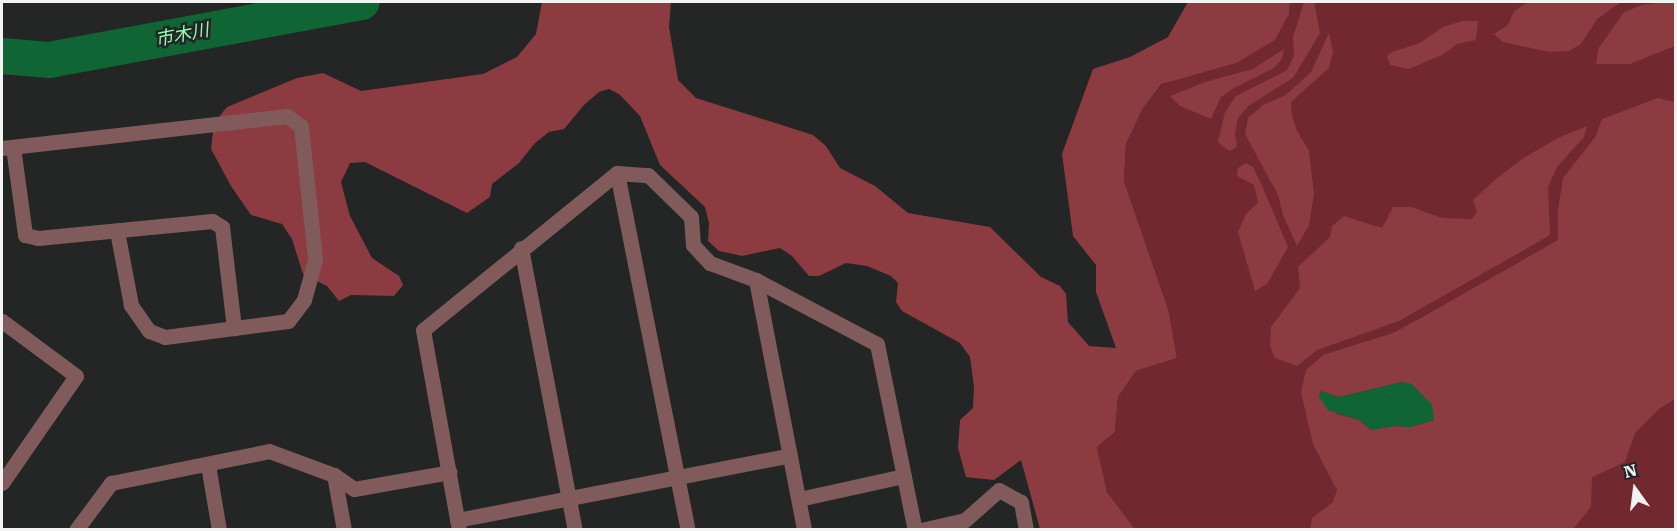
<!DOCTYPE html>
<meta charset="utf-8">
<style>
body{margin:0}
#map{position:relative;width:1677px;height:531px;overflow:hidden;background:#232624;font-family:"Roboto Serif","Noto Sans JP",serif}
div>[style]{position:absolute}
.green>*{inset:0;background:#72282f}
.forest>*{inset:0;background:#8c3b41}
.water>*{inset:0;background:#0f6533}
.river>*{height:36px;margin:-18px;padding:0 18px;transform-origin:18px;border-radius:18px;background:#0f6533}
.minor>*{height:15px;margin:-7.5px;padding:0 7.5px;transform-origin:7.5px;border-radius:7.5px;background:#815b5c}
span{translate:-50% -50%;white-space:nowrap;text-align:center;line-height:1.15;-webkit-text-stroke:5px #232624;paint-order:stroke}
.water-label{font-size:18px;color:#91f9af;font-style:italic}
.frame{position:absolute;inset:0;border:3px solid #f2f3f2;pointer-events:none}
.north{position:absolute;left:1605px;top:459px;width:60px;height:60px;-webkit-text-stroke:4px #232624;paint-order:stroke;rotate:346deg;font-size:16px;font-weight:700;line-height:24px;text-align:center;color:#f2f3f2}
.north::after{content:'';display:block;margin:auto;width:21px;height:27px;background:#f2f3f2;clip-path:polygon(50% 0,100% 100%,50% 72%,0 100%)}
</style>
<div id="map">
<div class="green">
<div style="clip-path:polygon(1290px 2px,1675px 2px,1675px 529px,1135px 529px,1107px 492px,1097px 447px,1115px 432px,1118px 397px,1136px 371px,1177px 358px,1169px 312px,1124px 181px,1126px 144px,1143px 108px,1163px 84px,1188px 75px,1289px 14px)"></div>
</div>
<div class="forest">
<div style="clip-path:polygon(542px 2px,671px 2px,669px 27px,678px 80px,696px 98px,813px 135px,826px 146px,840px 168px,875px 186px,908px 213px,990px 227px,1041px 277px,1060px 286px,1066px 294px,1068px 322px,1089px 346px,1116px 348px,1096px 292px,1096px 265px,1073px 236px,1062px 154px,1093px 69px,1130px 57px,1168px 37px,1188px 2px,1290px 2px,1289px 14px,1275px 40px,1236px 63px,1162px 84px,1143px 108px,1126px 144px,1124px 181px,1169px 312px,1177px 358px,1136px 371px,1118px 397px,1115px 432px,1097px 447px,1107px 492px,1135px 529px,1040px 529px,1021px 460px,994px 480px,966px 477px,958px 448px,960px 420px,973px 408px,974px 387px,970px 357px,960px 343px,902px 311px,896px 302px,898px 283px,891px 276px,867px 266px,846px 263px,819px 276px,809px 276px,792px 256px,780px 248px,742px 256px,719px 251px,708px 241px,709px 223px,705px 207px,660px 165px,640px 116px,619px 94px,609px 89px,599px 92px,584px 105px,564px 129px,549px 132px,535px 143px,519px 163px,492px 184px,490px 197px,467px 213px,365px 162px,350px 163px,341px 182px,350px 216px,372px 258px,399px 276px,403px 285px,394px 296px,351px 295px,339px 301px,327px 286px,303px 274px,292px 239px,282px 224px,251px 215px,231px 186px,211px 149px,214px 123px,227px 107px,297px 78px,323px 73px,361px 91px,483px 74px,517px 57px,536px 34px)"></div>
<div style="clip-path:polygon(1304px 2px,1314px 2px,1320px 33px,1293px 78px,1248px 106px,1238px 118px,1235px 134px,1237px 147px,1229px 151px,1218px 142px,1225px 112px,1236px 96px,1287px 70px,1294px 56px,1293px 37px)"></div>
<div style="clip-path:polygon(1528px 2px,1621px 2px,1597px 19px,1581px 44px,1569px 51px,1550px 52px,1503px 42px,1494px 34px,1508px 25px,1514px 11px)"></div>
<div style="clip-path:polygon(1663px 2px,1675px 2px,1675px 46px,1630px 64px,1596px 64px,1598px 49px,1624px 12px,1642px 5px)"></div>
<div style="clip-path:polygon(1462px 21px,1478px 21px,1476px 40px,1457px 44px,1442px 55px,1409px 69px,1390px 65px,1387px 56px,1392px 52px,1420px 43px,1443px 27px)"></div>
<div style="clip-path:polygon(1329px 33px,1333px 52px,1329px 68px,1291px 102px,1292px 116px,1297px 131px,1309px 151px,1314px 194px,1309px 225px,1297px 246px,1283px 215px,1278px 195px,1245px 134px,1248px 118px,1263px 105px,1286px 95px,1311px 72px)"></div>
<div style="clip-path:polygon(1284px 49px,1282px 59px,1274px 68px,1236px 87px,1221px 97px,1211px 119px,1180px 106px,1170px 96px,1205px 82px,1253px 69px)"></div>
<div style="clip-path:polygon(evenodd,1658px 98px,1675px 102px,1675px 399px,1659px 409px,1635px 433px,1625px 462px,1592px 477px,1591px 507px,1573px 529px,1310px 529px,1312px 518px,1333px 502px,1337px 490px,1313px 444px,1301px 392px,1306px 370px,1323px 355px,1393px 333px,1419px 319px,1558px 240px,1558px 210px,1563px 178px,1596px 136px,1602px 119px,1658px 98px,1402px 382px,1434px 420px,1411px 427px,1396px 426px,1371px 430px,1359px 420px,1337px 414px,1321px 391px,1339px 397px,1402px 382px)"></div>
<div style="clip-path:polygon(1587px 126px,1584px 137px,1557px 167px,1548px 187px,1550px 234px,1547px 237px,1399px 321px,1317px 350px,1297px 366px,1275px 358px,1270px 346px,1271px 327px,1300px 288px,1298px 267px,1330px 237px,1332px 226px,1344px 216px,1382px 228px,1393px 207px,1411px 207px,1442px 218px,1472px 219px,1477px 212px,1473px 200px,1496px 179px,1522px 159px,1558px 138px)"></div>
<div style="clip-path:polygon(1246px 163px,1253px 167px,1263px 188px,1288px 247px,1267px 284px,1255px 291px,1238px 232px,1246px 214px,1258px 203px,1254px 185px,1237px 176px,1238px 168px)"></div>
</div>
<div class="water">
<div style="clip-path:polygon(1402px 382px,1412px 384px,1432px 405px,1434px 420px,1411px 427px,1396px 426px,1371px 430px,1359px 420px,1328px 410px,1319px 397px,1320px 391px,1339px 397px)"></div>
</div>
<div class="river">
<div style="left:2px;top:56px;width:47px;rotate:4.9deg"></div>
<div style="left:49px;top:60px;width:318px;rotate:-10.5deg"></div>
</div>
<div class="minor">
<div style="left:13px;top:147px;width:89px;rotate:82.2deg"></div>
<div style="left:25px;top:235px;width:13px;rotate:13deg"></div>
<div style="left:38px;top:238px;width:175px;rotate:-5.6deg"></div>
<div style="left:212px;top:221px;width:12px;rotate:31deg"></div>
<div style="left:222px;top:227px;width:102px;rotate:83.2deg"></div>
<div style="left:2px;top:148px;width:287px;rotate:-6.4deg"></div>
<div style="left:287px;top:116px;width:17px;rotate:36deg"></div>
<div style="left:301px;top:126px;width:135px;rotate:84deg"></div>
<div style="left:315px;top:260px;width:41px;rotate:105.4deg"></div>
<div style="left:304px;top:300px;width:26px;rotate:127deg"></div>
<div style="left:288px;top:321px;width:124px;rotate:172.6deg"></div>
<div style="left:165px;top:337px;width:17px;rotate:-159deg"></div>
<div style="left:149px;top:331px;width:32px;rotate:-125deg"></div>
<div style="left:131px;top:305px;width:75px;rotate:-100.7deg"></div>
<div style="left:617px;top:173px;width:364px;rotate:78.8deg"></div>
<div style="left:521px;top:248px;width:287px;rotate:79.2deg"></div>
<div style="left:756px;top:280px;width:255px;rotate:79.1deg"></div>
<div style="left:2px;top:321px;width:92px;rotate:36.6deg"></div>
<div style="left:76px;top:376px;width:130px;rotate:124.7deg"></div>
<div style="left:208px;top:465px;width:66px;rotate:80.4deg"></div>
<div style="left:334px;top:475px;width:56px;rotate:79.7deg"></div>
<div style="left:799px;top:499px;width:107px;rotate:-12.4deg"></div>
<div style="left:457px;top:520px;width:339px;rotate:-11deg"></div>
<div style="left:76px;top:530px;width:59px;rotate:-53.3deg"></div>
<div style="left:111px;top:483px;width:161px;rotate:-11.4deg"></div>
<div style="left:269px;top:451px;width:69px;rotate:20.3deg"></div>
<div style="left:334px;top:475px;width:24px;rotate:35deg"></div>
<div style="left:354px;top:489px;width:97px;rotate:-10deg"></div>
<div style="left:459px;top:530px;width:203px;rotate:-100.2deg"></div>
<div style="left:423px;top:330px;width:250px;rotate:-39deg"></div>
<div style="left:617px;top:173px;width:31px;rotate:4deg"></div>
<div style="left:648px;top:175px;width:60px;rotate:44.3deg"></div>
<div style="left:691px;top:217px;width:28px;rotate:86deg"></div>
<div style="left:693px;top:245px;width:25px;rotate:47deg"></div>
<div style="left:710px;top:263px;width:49px;rotate:20.3deg"></div>
<div style="left:756px;top:280px;width:137px;rotate:27.9deg"></div>
<div style="left:877px;top:344px;width:190px;rotate:78.5deg"></div>
<div style="left:921px;top:530px;width:45px;rotate:-12.8deg"></div>
<div style="left:965px;top:520px;width:45px;rotate:-41.4deg"></div>
<div style="left:999px;top:490px;width:25px;rotate:29deg"></div>
<div style="left:1021px;top:502px;width:28px;rotate:80deg"></div>
</div>
<div class="water-label">
<span style="left:182px;top:35px;rotate:-11deg">市木川</span>
</div>
<div class="frame"></div>
<div class="north">N</div>
</div>
